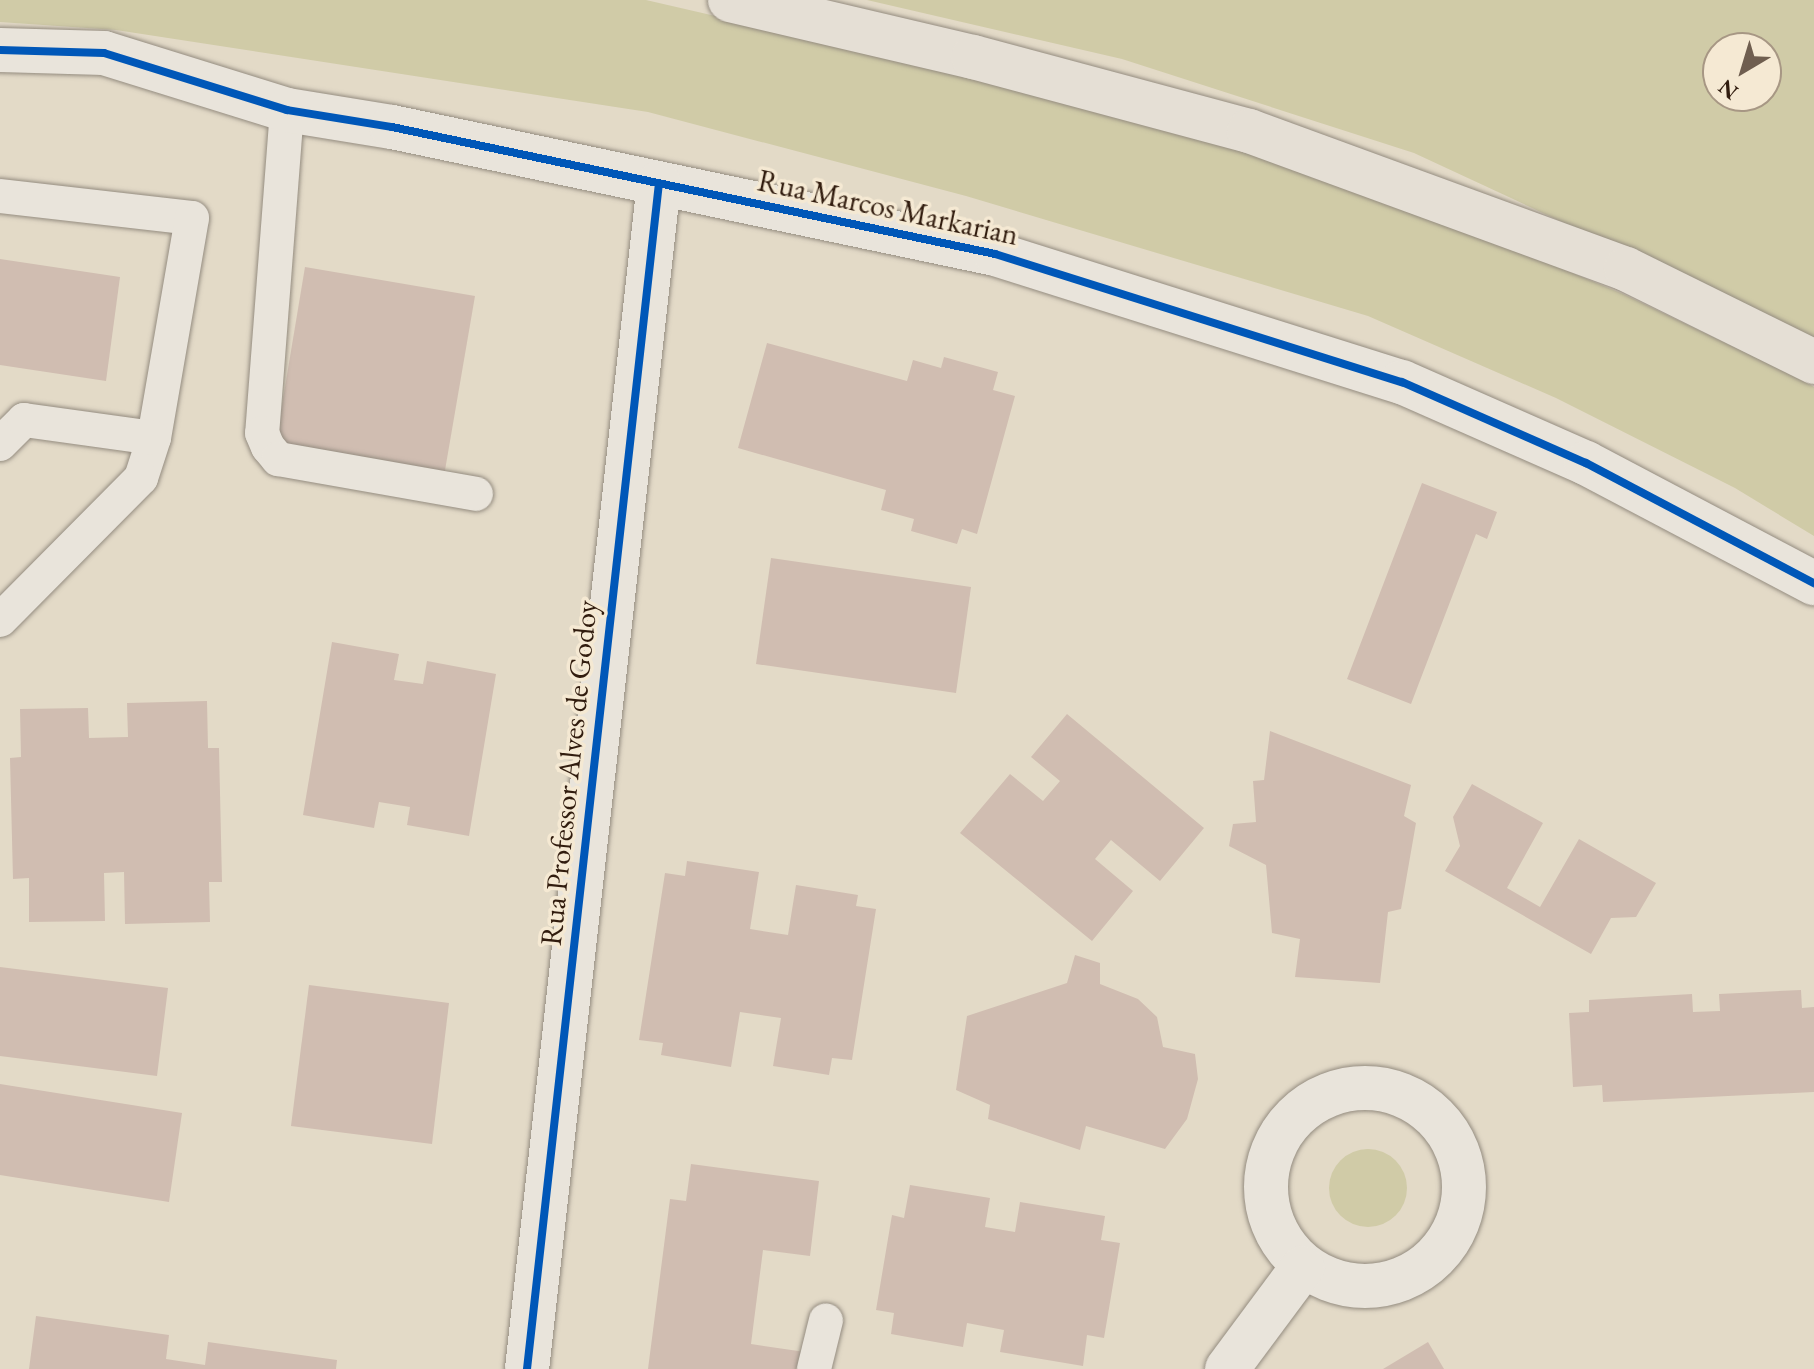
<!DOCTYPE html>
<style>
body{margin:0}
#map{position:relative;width:1814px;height:1369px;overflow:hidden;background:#e3dac7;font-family:"EB Garamond",serif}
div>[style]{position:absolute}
.green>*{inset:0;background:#d0cba7}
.round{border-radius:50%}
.building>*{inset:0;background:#d0bdb1}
.roads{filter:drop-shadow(0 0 2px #948c80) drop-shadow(0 0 2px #948c80)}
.lane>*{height:34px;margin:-17px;padding:0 17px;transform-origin:17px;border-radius:17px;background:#e9e4db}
.street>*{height:44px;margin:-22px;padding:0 22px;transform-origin:22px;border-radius:22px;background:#e9e4db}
.street>.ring{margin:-22px;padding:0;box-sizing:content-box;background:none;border:44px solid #e9e4db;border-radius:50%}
.highway>*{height:44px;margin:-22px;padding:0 22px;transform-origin:22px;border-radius:22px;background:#e5dfd5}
.cycleway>*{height:8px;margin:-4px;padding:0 4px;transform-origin:4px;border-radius:4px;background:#0057b8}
span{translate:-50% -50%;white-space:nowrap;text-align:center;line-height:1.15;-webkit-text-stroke:7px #f5e9d3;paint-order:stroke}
.street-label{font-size:30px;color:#311c0e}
.north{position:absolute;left:1702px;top:32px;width:80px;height:80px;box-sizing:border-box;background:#f5e9d3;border:2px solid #a79784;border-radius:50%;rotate:218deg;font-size:22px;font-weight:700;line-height:32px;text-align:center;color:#311c0e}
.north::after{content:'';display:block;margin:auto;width:28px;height:36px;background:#6f5e4f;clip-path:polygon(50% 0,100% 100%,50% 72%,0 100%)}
</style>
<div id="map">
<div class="green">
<div style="clip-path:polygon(0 0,646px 0,1061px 96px,1387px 196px,1623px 294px,1797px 377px,1814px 387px,1814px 536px,1735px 488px,1556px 398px,1368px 316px,966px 196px,648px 112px,116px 30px,0 22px)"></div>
<div style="clip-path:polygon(evenodd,867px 0,1814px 0,1814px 339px,1414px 153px,1122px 59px,867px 0,1718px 48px,1766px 48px,1766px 96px,1718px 96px,1718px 48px)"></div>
<div class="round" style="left:1329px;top:1149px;width:78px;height:78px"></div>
</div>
<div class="building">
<div style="clip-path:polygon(0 259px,120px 277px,106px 381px,0 365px)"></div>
<div style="clip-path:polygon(305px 267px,475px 296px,444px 476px,275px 447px)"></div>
<div style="clip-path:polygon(767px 343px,907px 381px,913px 360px,941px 368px,944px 357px,998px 372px,993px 390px,1015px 396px,977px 534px,962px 529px,957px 544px,911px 531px,914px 519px,881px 510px,886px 490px,738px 448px)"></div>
<div style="clip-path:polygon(1422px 483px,1497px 512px,1487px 539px,1476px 534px,1411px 704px,1347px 679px)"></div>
<div style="clip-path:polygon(771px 558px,971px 587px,956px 693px,756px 664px)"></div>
<div style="clip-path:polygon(332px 642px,399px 654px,394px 680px,423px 684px,427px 661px,496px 674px,469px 836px,407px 825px,410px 807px,379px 802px,374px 828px,303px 815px)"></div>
<div style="clip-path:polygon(207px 701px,208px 748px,219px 748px,222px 882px,209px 882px,210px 922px,125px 924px,124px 872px,104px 873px,105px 921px,29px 922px,29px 878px,13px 879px,10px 758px,21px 757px,20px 709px,88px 708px,89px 738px,128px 737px,127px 703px)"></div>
<div style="clip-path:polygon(1067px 714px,1204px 828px,1160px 881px,1111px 840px,1095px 859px,1133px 891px,1092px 941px,960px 833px,1010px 774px,1043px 801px,1060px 781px,1031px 757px)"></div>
<div style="clip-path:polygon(1270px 731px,1411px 785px,1404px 816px,1416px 823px,1401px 909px,1388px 912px,1380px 983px,1295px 977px,1300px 939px,1272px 933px,1266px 865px,1229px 846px,1233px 824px,1256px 822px,1253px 781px,1264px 780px)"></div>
<div style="clip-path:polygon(1472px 784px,1543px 823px,1507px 888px,1540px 907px,1579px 839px,1656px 883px,1636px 917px,1611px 918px,1591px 954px,1445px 871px,1460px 846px,1453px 817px)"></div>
<div style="clip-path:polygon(687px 861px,759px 872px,750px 929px,788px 935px,796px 885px,858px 895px,856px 906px,876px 909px,852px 1060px,832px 1058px,829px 1075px,773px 1066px,781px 1018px,740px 1012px,731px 1067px,661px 1055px,663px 1043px,639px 1040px,665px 873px,685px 876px)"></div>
<div style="clip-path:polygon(1075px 955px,1100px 963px,1100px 984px,1138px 999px,1157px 1017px,1163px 1047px,1195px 1054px,1198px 1079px,1187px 1119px,1165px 1149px,1086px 1126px,1080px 1150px,988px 1119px,990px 1105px,956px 1090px,967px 1016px,1067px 983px)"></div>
<div style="clip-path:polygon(0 967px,168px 988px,157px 1076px,0 1056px)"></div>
<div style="clip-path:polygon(309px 985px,449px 1003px,432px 1144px,291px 1126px)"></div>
<div style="clip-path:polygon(1801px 990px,1802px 1008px,1814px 1007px,1814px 1092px,1603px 1102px,1602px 1085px,1573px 1087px,1569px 1013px,1589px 1012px,1589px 1000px,1692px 994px,1693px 1012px,1720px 1011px,1719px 994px)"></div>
<div style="clip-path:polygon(0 1084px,182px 1113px,169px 1202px,0 1175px)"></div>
<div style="clip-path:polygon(691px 1164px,819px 1181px,810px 1256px,763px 1250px,751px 1344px,805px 1352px,803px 1369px,648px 1369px,670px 1199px,686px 1201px)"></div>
<div style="clip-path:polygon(910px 1185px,990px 1198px,985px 1227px,1015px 1232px,1020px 1202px,1105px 1216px,1101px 1240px,1120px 1243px,1104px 1338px,1087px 1335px,1083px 1366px,1000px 1352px,1004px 1330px,967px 1323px,963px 1347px,891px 1334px,894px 1313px,876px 1310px,892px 1215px,904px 1218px)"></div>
<div style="clip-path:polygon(36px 1316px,169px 1335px,166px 1359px,205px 1365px,208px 1342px,337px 1360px,336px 1369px,29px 1369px)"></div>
<div style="clip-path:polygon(1428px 1342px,1444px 1369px,1383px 1369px)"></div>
</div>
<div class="roads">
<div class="lane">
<div style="left:287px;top:110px;width:324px;rotate:94.4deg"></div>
<div style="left:262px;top:433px;width:15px;rotate:67deg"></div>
<div style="left:268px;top:447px;width:16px;rotate:50deg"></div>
<div style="left:278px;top:459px;width:201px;rotate:10deg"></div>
<div style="left:0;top:196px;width:193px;rotate:6.5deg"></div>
<div style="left:192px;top:218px;width:223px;rotate:99.8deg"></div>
<div style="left:154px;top:438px;width:42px;rotate:108deg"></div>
<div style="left:141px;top:478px;width:200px;rotate:134.8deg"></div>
<div style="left:0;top:444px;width:34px;rotate:-45deg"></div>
<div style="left:24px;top:420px;width:131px;rotate:7.9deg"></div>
<div style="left:814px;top:1369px;width:50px;rotate:-76.2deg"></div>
</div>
<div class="street">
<div style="left:0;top:50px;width:104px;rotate:1.7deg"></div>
<div style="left:104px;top:53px;width:192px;rotate:17.3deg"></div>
<div style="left:287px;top:110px;width:106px;rotate:9.2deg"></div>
<div style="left:392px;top:127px;width:616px;rotate:11.89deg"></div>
<div style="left:995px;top:254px;width:427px;rotate:17.5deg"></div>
<div style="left:1402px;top:382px;width:201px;rotate:23.8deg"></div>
<div style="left:1586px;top:463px;width:258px;rotate:27.8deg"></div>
<div class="ring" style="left:1266px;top:1088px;width:154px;height:154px"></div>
<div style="left:527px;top:1369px;width:1193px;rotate:-83.65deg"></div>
<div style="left:1227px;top:1369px;width:126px;rotate:-53.4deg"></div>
</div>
<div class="highway">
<div style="left:730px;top:0;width:250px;rotate:13.2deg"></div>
<div style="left:973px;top:57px;width:286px;rotate:15deg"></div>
<div style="left:1249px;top:131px;width:401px;rotate:20.1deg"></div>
<div style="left:1626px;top:269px;width:210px;rotate:26.3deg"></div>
</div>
</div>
<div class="cycleway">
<div style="left:0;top:50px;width:104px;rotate:1.7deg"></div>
<div style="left:104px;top:53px;width:192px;rotate:17.3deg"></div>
<div style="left:287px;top:110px;width:106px;rotate:9.2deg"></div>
<div style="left:392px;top:127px;width:616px;rotate:11.89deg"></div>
<div style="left:995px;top:254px;width:427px;rotate:17.5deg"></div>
<div style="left:1402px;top:382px;width:201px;rotate:23.8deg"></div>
<div style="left:1586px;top:463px;width:258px;rotate:27.8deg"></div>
<div style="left:527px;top:1369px;width:1193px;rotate:-83.65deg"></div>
</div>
<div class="street-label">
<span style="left:888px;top:208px;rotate:12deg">Rua Marcos Markarian</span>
<span style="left:569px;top:773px;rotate:-84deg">Rua Professor Alves de Godoy</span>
</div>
<div class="north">N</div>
</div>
